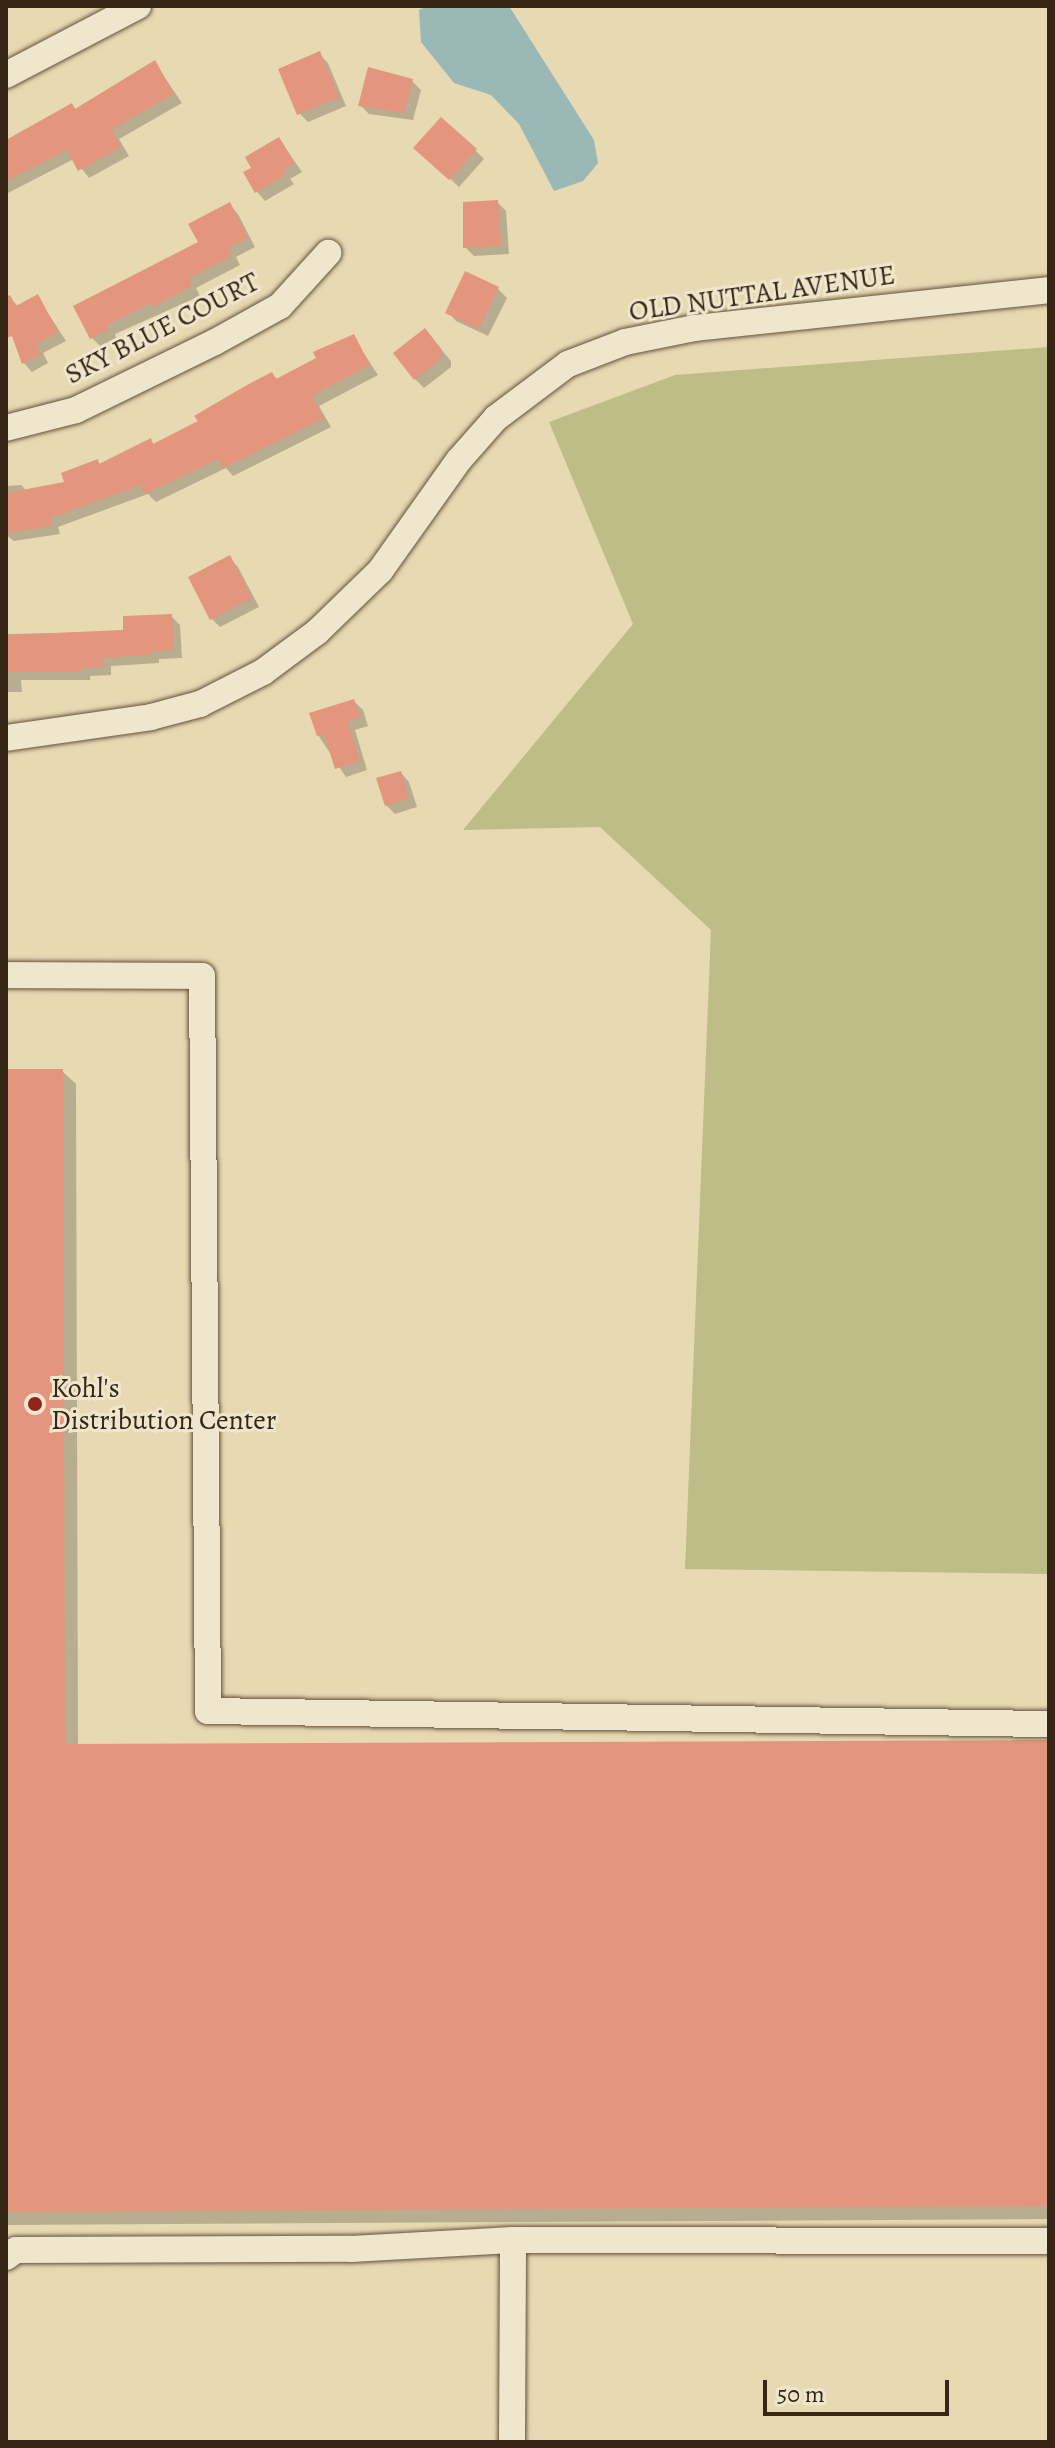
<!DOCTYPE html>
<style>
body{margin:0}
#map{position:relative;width:1055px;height:2448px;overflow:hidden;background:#e7d9b2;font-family:Alegreya,serif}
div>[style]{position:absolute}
.green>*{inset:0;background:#bebc87}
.water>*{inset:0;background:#9ab8b6}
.shadow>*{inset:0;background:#0003}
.building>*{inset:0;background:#e3957d}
.roads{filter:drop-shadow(0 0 2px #62533c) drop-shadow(0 0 2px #62533c)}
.minor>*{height:26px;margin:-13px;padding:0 13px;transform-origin:13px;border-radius:13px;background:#efe6cd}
.dots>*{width:22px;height:22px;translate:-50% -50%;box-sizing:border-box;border:4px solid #efe6cd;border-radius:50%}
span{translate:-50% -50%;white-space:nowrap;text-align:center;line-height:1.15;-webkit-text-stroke:6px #efe6cd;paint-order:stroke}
.street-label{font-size:28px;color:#362615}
.poi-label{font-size:28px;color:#362615}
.left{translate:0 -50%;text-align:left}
.frame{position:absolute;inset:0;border:8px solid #362615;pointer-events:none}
.scale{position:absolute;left:763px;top:2380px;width:186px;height:36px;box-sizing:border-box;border:4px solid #362615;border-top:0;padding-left:10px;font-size:24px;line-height:28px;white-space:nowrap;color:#362615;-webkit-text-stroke:6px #efe6cd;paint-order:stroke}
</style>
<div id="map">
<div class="green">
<div style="clip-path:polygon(1049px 347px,1049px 1574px,685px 1569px,711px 930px,600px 827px,463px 830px,633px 624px,549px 422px,675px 375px)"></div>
</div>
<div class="water">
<div style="clip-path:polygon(427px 6px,509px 6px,594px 140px,598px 163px,583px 181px,554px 191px,519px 124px,491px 95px,454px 83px,421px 42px,419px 10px)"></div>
</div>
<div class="shadow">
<div style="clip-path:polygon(319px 54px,328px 63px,346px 106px,308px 122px,299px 113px)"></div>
<div style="clip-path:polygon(155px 63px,182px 103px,119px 139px,129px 156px,89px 178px,74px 159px,6px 194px,6px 142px,72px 106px,77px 110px)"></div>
<div style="clip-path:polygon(412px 81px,421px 90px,413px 120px,369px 114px,360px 105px)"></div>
<div style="clip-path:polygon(279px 139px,302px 172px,290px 179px,294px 184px,265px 201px,257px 192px)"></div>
<div style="clip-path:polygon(475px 150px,484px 159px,459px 187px,425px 156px)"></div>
<div style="clip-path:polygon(497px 202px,506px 211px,509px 254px,474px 256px,465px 247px)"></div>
<div style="clip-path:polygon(230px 205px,238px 214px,255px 247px,236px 257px,240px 265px,196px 288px,200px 296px,115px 334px,116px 338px,100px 346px,92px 338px,200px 243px)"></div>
<div style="clip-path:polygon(498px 289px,507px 298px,488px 336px,456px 321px,448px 312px)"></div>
<div style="clip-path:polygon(37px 296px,66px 341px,43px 353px,48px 363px,32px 372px,24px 363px,16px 342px,6px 328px,6px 299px,10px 298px,18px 306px)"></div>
<div style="clip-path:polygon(425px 330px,451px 361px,451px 367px,424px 388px,415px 379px)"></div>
<div style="clip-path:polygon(353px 337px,378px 375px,319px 406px,331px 427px,233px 476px,226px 468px,156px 502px,148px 494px,58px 527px,60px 534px,14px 541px,6px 535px,6px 486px,21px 485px,26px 490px,67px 483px,97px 461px,101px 465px,150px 441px,155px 445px,200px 422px,272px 374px,278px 380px,318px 358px,316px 353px)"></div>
<div style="clip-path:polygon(229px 558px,238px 567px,259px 607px,220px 627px,211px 618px)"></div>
<div style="clip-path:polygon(171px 616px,180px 625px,182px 658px,159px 659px,159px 663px,111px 666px,111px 675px,90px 676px,90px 680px,21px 680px,22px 692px,6px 692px,6px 634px,125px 632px)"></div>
<div style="clip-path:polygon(354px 701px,363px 710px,368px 726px,355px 730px,367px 770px,346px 777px,318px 735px)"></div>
<div style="clip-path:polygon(401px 773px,409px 782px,417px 807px,395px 814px,386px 805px)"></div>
<div style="clip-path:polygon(6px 1071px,62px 1071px,76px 1084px,78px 1746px,1049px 1741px,1049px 2219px,6px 2225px)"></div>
</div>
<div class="building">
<div style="clip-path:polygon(320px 51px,339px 97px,297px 115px,278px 69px)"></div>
<div style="clip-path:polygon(155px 60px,174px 94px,112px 129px,121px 147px,78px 171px,67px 150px,6px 181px,6px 140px,72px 103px,75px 109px)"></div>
<div style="clip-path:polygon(368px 67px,413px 79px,404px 113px,358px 106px)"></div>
<div style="clip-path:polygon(441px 117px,477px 149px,449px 180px,413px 148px)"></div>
<div style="clip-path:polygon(279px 137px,295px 163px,283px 170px,286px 175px,255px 193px,243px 172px,251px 168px,245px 157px)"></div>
<div style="clip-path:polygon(498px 200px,501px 246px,463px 248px,463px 202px)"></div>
<div style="clip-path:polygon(230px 202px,248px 238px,228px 248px,232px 256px,188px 279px,192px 286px,153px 307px,151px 303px,107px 325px,109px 329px,90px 339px,73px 306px,198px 242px,188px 224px)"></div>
<div style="clip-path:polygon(465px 271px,499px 287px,479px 329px,445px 313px)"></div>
<div style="clip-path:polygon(38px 294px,58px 332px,36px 344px,41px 354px,22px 364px,12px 336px,6px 338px,6px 297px,10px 295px,16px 306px)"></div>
<div style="clip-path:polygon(425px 328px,442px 350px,442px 358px,414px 380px,393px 353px)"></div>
<div style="clip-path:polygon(354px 334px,370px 365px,312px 396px,324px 418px,223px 468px,218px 459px,145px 494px,141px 485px,51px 518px,52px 526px,6px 533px,6px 493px,64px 482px,61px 473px,98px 459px,99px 464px,151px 438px,153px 444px,198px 421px,194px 416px,247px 385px,272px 372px,276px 379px,316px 358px,313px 352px)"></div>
<div style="clip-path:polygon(230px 555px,252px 598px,210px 620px,188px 577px)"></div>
<div style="clip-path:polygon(172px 614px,174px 650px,151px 651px,151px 655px,103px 658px,103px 667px,82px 668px,82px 672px,6px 672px,6px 635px,123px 630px,123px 616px)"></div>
<div style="clip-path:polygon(354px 699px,360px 717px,348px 722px,360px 761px,335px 769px,324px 734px,317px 736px,309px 713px)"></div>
<div style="clip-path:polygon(401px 771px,409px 798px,385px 806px,376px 778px)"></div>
<div style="clip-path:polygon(6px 1069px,63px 1069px,65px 1744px,1049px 1740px,1049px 2206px,6px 2212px)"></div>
</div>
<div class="roads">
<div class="minor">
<div style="left:6px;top:75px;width:149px;rotate:-27.6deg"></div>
<div style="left:6px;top:428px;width:72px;rotate:-14.4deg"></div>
<div style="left:76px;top:410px;width:155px;rotate:-26.1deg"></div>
<div style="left:215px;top:342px;width:74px;rotate:-29deg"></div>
<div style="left:280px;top:306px;width:72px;rotate:-47.8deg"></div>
<div style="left:6px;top:738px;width:147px;rotate:-8.2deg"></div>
<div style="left:151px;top:717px;width:51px;rotate:-14.9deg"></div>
<div style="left:200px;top:704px;width:71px;rotate:-26.9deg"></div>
<div style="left:263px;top:672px;width:67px;rotate:-36.5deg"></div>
<div style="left:317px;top:632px;width:88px;rotate:-44.1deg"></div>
<div style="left:380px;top:571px;width:136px;rotate:-54.6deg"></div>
<div style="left:459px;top:460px;width:56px;rotate:-48.6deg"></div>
<div style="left:496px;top:418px;width:90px;rotate:-36.9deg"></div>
<div style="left:568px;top:364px;width:61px;rotate:-21.1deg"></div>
<div style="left:625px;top:342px;width:71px;rotate:-11.3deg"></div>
<div style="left:695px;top:328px;width:356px;rotate:-6.1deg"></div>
<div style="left:6px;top:975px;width:196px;rotate:0.3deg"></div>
<div style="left:202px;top:976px;width:735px;rotate:89.53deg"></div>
<div style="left:208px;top:1711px;width:841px;rotate:0.89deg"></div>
<div style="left:6px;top:2257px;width:12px;rotate:-35deg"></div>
<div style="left:16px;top:2250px;width:335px;rotate:-0.2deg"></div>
<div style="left:351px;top:2249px;width:162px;rotate:-3.2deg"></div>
<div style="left:513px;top:2240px;width:536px;rotate:0.11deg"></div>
<div style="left:512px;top:2442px;width:202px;rotate:-89.7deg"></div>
</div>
</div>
<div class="dots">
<div style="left:35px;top:1404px;background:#8f2418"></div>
</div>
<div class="street-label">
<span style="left:762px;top:293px;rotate:-8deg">OLD NUTTAL AVENUE</span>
<span style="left:162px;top:328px;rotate:-27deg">SKY BLUE COURT</span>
</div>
<div class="poi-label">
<span class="left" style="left:51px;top:1404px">Kohl's<br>Distribution Center</span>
</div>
<div class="frame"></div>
<div class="scale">50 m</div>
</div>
